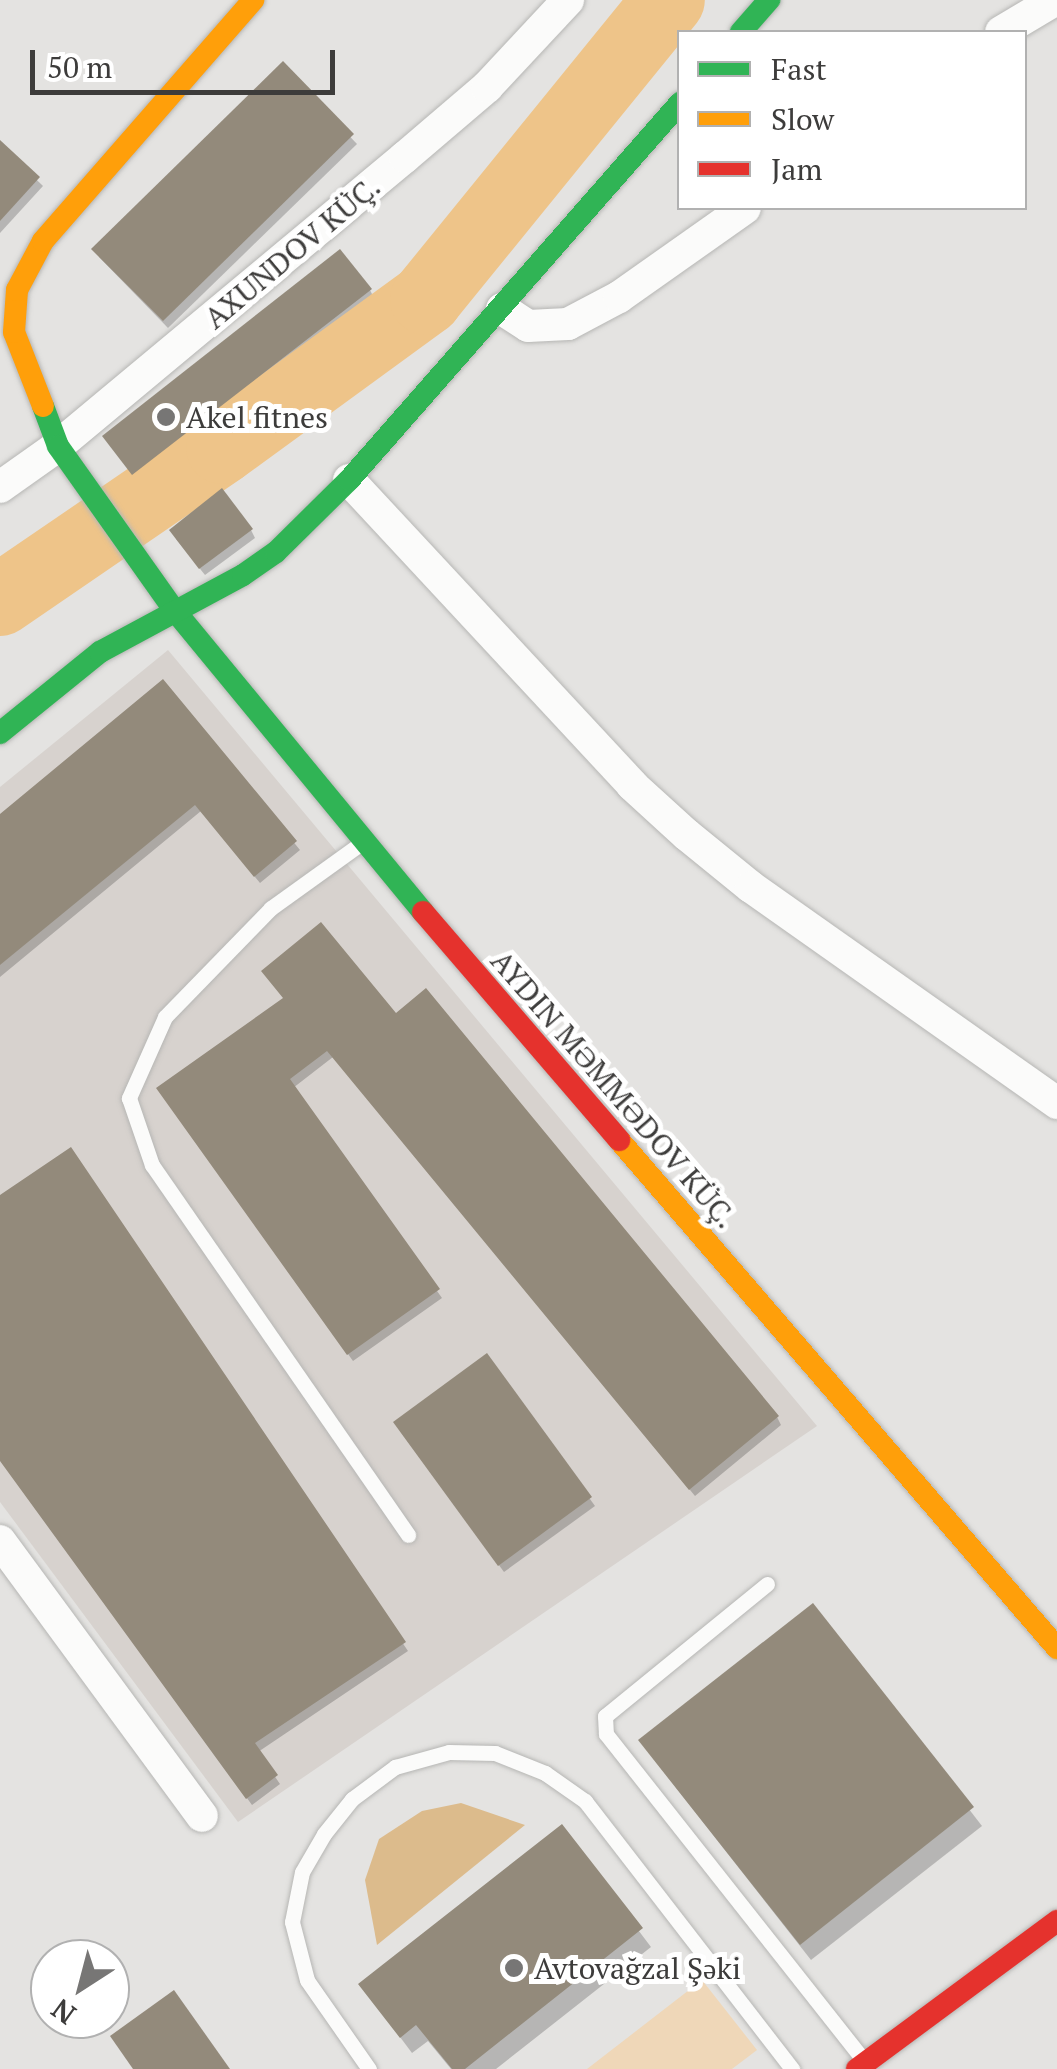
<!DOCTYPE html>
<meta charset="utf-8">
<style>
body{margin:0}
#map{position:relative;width:1057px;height:2069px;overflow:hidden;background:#e4e3e1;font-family:"PT Serif",serif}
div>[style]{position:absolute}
.built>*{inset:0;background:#d7d2ce}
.green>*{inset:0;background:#efd7b8}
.forest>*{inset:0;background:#dcbb8c}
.shadow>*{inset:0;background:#0003}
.river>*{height:72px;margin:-36px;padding:0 36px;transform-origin:36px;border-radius:36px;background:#eec489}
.building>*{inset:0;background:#938a7b}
.roads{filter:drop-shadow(0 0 2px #b6b6b4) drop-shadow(0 0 2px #b6b6b4)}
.lane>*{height:15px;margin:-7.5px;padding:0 7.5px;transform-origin:7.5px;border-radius:7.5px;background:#fbfbfa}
.street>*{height:32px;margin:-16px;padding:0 16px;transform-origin:16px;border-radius:16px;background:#fbfbfa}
.fast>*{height:22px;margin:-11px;padding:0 11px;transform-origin:11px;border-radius:11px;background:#30b455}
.slow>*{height:22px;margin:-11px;padding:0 11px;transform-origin:11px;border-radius:11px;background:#ff9f0a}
.jam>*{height:22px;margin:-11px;padding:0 11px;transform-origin:11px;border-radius:11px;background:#e5322d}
.dots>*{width:28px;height:28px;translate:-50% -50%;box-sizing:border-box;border:5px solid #fff;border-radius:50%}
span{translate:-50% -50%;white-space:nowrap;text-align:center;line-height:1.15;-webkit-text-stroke:10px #fff;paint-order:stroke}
.street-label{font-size:30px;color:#3d3c3b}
.poi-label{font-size:30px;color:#3d3c3b}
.left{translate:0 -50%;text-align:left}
.legend{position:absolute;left:677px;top:30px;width:350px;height:180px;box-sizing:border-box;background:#fff;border:2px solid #b1b1b1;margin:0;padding:12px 18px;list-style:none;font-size:30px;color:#3d3c3b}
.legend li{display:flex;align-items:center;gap:20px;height:50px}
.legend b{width:50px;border:2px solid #b1b1b1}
.north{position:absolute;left:30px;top:1939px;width:100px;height:100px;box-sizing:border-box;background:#fff;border:2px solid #b1b1b1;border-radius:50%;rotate:216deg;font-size:28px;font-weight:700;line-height:40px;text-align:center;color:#3d3c3b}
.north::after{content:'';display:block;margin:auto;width:35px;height:45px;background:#777675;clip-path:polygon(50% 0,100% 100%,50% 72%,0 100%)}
.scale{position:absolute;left:30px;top:50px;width:305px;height:45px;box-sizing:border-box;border:5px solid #3d3c3b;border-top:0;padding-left:12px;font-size:30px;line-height:35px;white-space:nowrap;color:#3d3c3b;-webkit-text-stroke:8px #fff;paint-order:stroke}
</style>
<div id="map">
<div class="built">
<div style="clip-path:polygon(168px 650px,817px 1426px,238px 1822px,0 1502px,0 787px)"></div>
</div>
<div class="green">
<div style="clip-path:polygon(702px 1980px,757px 2050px,732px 2069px,587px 2069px)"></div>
</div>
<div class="forest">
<div style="clip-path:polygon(461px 1803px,525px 1825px,377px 1945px,365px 1880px,379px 1839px,422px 1811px)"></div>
</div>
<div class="shadow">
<div style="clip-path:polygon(282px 65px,357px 144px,168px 328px,99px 257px)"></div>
<div style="clip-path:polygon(0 144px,43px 186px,0 233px)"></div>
<div style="clip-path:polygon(370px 290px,374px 298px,138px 481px,109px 444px)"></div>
<div style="clip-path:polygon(251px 530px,255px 538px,205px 575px,176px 539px)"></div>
<div style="clip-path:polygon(163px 682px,300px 850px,260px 883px,201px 811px,0 977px,0 817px)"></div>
<div style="clip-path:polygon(396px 1016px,777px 1417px,781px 1425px,695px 1496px,333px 1057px,293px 1088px,442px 1298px,353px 1361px,164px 1097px)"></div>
<div style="clip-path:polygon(71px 1151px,408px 1651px,258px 1752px,280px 1784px,252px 1805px,0 1459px,0 1198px)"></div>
<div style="clip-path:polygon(487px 1356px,595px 1506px,504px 1572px,400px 1431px)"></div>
<div style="clip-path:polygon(812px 1606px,982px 1826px,811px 1960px,652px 1757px)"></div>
<div style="clip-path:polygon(561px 1828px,651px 1947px,496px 2069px,451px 2069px,428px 2041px,412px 2053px,361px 1985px)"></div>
</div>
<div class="river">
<div style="left:0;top:600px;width:269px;rotate:-34.4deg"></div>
<div style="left:222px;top:448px;width:253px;rotate:-36.1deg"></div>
<div style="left:426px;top:299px;width:385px;rotate:-50.9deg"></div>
</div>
<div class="building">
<div style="clip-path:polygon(283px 61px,354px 134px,163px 321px,91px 249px)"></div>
<div style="clip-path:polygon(0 140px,40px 177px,0 221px)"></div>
<div style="clip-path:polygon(340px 249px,372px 289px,132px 475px,102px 436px)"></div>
<div style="clip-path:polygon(222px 488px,253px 529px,199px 569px,169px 530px)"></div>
<div style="clip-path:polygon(163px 679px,297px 841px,254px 877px,195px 805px,0 965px,0 814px)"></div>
<div style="clip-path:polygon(321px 922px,396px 1013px,426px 988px,779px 1416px,689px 1490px,327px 1051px,290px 1079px,440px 1289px,347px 1355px,156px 1088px,283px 998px,261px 971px)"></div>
<div style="clip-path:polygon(71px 1147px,406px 1642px,255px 1743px,278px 1775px,246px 1799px,0 1461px,0 1195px)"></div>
<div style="clip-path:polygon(487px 1353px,592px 1497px,498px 1566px,393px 1422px)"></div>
<div style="clip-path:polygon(813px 1603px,974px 1807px,800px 1945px,638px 1740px)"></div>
<div style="clip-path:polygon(562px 1824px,643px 1928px,465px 2069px,452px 2069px,416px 2025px,400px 2038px,358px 1984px)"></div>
<div style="clip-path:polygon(174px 1990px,230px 2069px,133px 2069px,110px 2036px)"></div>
</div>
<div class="roads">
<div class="lane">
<div style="left:360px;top:844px;width:110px;rotate:144.3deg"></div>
<div style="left:271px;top:908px;width:152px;rotate:134.2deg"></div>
<div style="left:165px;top:1017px;width:89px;rotate:114deg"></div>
<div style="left:129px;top:1098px;width:71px;rotate:71.1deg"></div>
<div style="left:152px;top:1165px;width:450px;rotate:55.3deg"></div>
<div style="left:767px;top:1584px;width:209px;rotate:140.8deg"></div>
<div style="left:605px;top:1716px;width:18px;rotate:87deg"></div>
<div style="left:606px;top:1734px;width:413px;rotate:51.7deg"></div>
<div style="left:369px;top:2069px;width:108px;rotate:-124.9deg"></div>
<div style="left:307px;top:1980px;width:60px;rotate:-104.5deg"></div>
<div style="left:292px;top:1922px;width:51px;rotate:-78.7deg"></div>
<div style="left:302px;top:1872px;width:44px;rotate:-59.9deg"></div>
<div style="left:324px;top:1834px;width:45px;rotate:-51.3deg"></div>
<div style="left:352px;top:1799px;width:54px;rotate:-36.7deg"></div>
<div style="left:395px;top:1767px;width:56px;rotate:-15.5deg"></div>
<div style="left:449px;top:1752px;width:46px;rotate:1.2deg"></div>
<div style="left:495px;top:1753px;width:54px;rotate:21.8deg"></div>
<div style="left:545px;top:1773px;width:49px;rotate:35deg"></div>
<div style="left:585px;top:1801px;width:339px;rotate:52.3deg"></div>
</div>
<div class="street">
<div style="left:1001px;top:32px;width:63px;rotate:-30.7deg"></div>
<div style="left:502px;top:309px;width:31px;rotate:33deg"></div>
<div style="left:528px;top:326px;width:40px;rotate:-2.9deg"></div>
<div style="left:568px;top:324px;width:58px;rotate:-27.9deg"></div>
<div style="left:619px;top:297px;width:154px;rotate:-35.2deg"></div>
<div style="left:349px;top:480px;width:416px;rotate:47.1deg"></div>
<div style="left:632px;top:785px;width:74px;rotate:42.3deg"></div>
<div style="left:687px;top:835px;width:82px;rotate:39.1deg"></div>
<div style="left:751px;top:887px;width:375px;rotate:35.2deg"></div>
<div style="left:0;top:487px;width:71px;rotate:-35.3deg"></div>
<div style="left:58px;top:446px;width:452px;rotate:-39.8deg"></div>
<div style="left:405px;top:157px;width:108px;rotate:-40.5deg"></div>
<div style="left:487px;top:87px;width:119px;rotate:-47deg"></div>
<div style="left:0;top:1541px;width:341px;rotate:53.7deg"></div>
</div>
<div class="fast">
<div style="left:741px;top:32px;width:43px;rotate:-48.8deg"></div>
<div style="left:43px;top:406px;width:43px;rotate:69.4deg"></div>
<div style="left:58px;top:446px;width:202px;rotate:54.7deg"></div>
<div style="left:175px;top:611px;width:390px;rotate:50.5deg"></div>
<div style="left:0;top:733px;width:129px;rotate:-39deg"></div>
<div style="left:100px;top:652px;width:162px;rotate:-28.3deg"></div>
<div style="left:243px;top:575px;width:40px;rotate:-34.9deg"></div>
<div style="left:276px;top:552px;width:103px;rotate:-44.6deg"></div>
<div style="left:349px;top:480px;width:502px;rotate:-48.72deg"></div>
</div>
<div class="slow">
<div style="left:43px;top:406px;width:79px;rotate:-111.4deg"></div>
<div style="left:14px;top:332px;width:42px;rotate:-85.9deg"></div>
<div style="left:17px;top:290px;width:55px;rotate:-62deg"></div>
<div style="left:43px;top:241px;width:320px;rotate:-48.9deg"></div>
<div style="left:619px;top:1140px;width:671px;rotate:49.23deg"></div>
</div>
<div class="jam">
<div style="left:423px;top:912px;width:301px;rotate:49.3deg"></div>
<div style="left:857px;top:2069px;width:249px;rotate:-36.5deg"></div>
</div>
</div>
<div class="dots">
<div style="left:166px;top:417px;background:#777675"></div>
<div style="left:514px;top:1968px;background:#777675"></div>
</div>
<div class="street-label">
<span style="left:292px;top:252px;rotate:-40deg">AXUNDOV KÜÇ.</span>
<span style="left:614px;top:1089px;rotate:49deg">AYDIN MƏMMƏDOV KÜÇ.</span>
</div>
<div class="poi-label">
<span class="left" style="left:186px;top:417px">Akel fitnes</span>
<span class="left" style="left:534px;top:1968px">Avtovağzal Şəki</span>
</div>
<ul class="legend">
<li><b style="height:12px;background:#30b455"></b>Fast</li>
<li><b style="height:12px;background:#ff9f0a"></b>Slow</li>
<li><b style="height:12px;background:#e5322d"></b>Jam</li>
</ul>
<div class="north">N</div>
<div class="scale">50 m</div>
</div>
